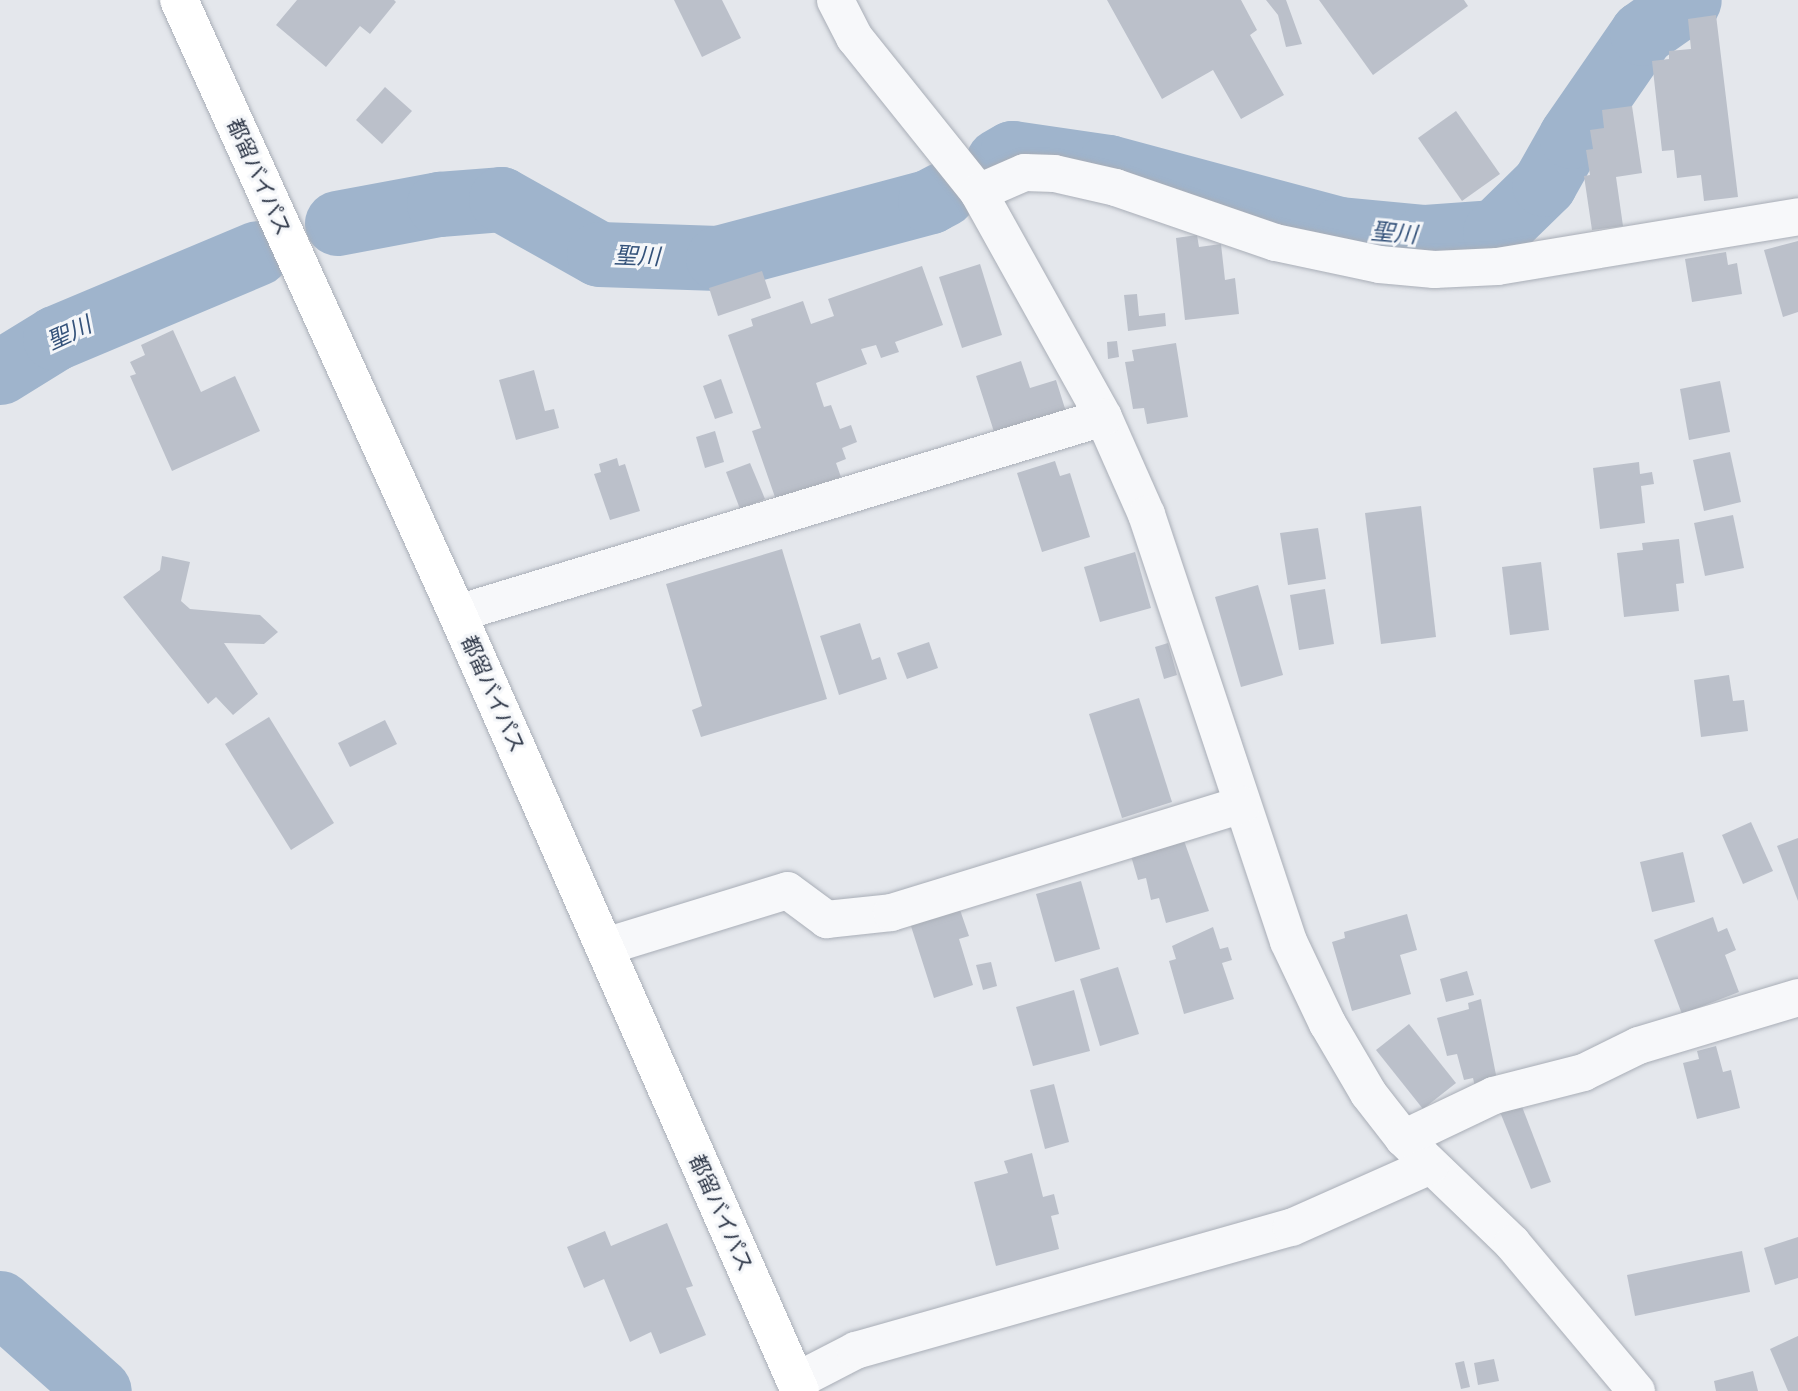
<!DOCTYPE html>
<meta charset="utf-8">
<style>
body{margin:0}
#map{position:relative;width:1798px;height:1391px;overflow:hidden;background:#e4e7ec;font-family:Poppins,"Noto Sans JP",sans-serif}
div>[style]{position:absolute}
.river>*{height:65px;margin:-32.5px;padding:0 32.5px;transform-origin:32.5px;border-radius:32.5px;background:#9fb4cc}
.building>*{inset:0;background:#bbc0ca}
.roads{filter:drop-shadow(0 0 2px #a9aeb7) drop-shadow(0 0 2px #a9aeb7)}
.street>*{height:37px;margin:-18.5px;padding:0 18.5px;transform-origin:18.5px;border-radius:18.5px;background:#f7f8fa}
.highway>*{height:38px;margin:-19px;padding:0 19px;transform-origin:19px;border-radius:19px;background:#fff}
span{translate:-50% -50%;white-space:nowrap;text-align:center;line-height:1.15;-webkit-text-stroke:6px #f4f6f9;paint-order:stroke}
.street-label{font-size:21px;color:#2b3445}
.water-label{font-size:23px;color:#34527a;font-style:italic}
</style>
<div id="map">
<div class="river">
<div style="left:998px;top:161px;width:16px;rotate:-30deg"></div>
<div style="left:1012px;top:153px;width:97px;rotate:8.3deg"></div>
<div style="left:1108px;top:167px;width:240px;rotate:15deg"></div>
<div style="left:1340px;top:229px;width:85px;rotate:5.4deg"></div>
<div style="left:1425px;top:237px;width:70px;rotate:-4.1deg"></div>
<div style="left:1495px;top:232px;width:69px;rotate:-44.4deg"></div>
<div style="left:1544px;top:184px;width:55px;rotate:-60.6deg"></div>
<div style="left:1571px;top:136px;width:125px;rotate:-55.4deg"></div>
<div style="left:1642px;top:33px;width:57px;rotate:-35.1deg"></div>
<div style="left:337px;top:223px;width:104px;rotate:-10.6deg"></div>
<div style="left:439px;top:204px;width:62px;rotate:-4.6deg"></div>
<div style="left:501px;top:199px;width:112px;rotate:29.3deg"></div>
<div style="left:599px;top:254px;width:119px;rotate:1.9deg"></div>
<div style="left:718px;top:258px;width:220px;rotate:-15deg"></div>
<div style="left:930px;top:201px;width:15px;rotate:-28deg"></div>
<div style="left:0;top:372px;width:65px;rotate:-31.7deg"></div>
<div style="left:55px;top:338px;width:219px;rotate:-22.8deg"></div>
<div style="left:0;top:1303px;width:132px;rotate:41.6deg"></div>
</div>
<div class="building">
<div style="clip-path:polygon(297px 0,394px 0,396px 2px,370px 34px,360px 26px,326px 67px,276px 25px)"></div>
<div style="clip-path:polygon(674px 0,722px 0,741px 38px,702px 57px)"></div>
<div style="clip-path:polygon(1107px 0,1241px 0,1257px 30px,1250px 35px,1284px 95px,1241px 119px,1213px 70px,1162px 99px)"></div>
<div style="clip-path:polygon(1266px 0,1286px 0,1302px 44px,1286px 47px,1278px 15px)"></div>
<div style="clip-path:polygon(1319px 0,1464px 0,1468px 6px,1373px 75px)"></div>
<div style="clip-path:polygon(1716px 15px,1738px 197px,1704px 201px,1701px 175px,1677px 178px,1674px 150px,1662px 151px,1652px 61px,1669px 59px,1669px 51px,1691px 49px,1688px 19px)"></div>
<div style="clip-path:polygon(385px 87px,412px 111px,382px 144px,356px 120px)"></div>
<div style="clip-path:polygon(1632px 106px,1642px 173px,1616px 177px,1623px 226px,1592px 230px,1584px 176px,1590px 175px,1586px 150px,1593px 149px,1590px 130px,1604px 128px,1602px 110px)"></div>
<div style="clip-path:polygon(1456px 111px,1500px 174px,1462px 201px,1418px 138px)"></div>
<div style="clip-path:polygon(1197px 235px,1199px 247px,1221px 244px,1225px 280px,1235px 278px,1239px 314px,1185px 320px,1176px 238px)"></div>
<div style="clip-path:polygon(1798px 241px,1798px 312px,1783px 317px,1764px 250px)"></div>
<div style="clip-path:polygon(1726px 252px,1728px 265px,1737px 263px,1742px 294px,1692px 302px,1685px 259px)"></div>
<div style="clip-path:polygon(980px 264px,1002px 335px,962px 348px,939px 277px)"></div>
<div style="clip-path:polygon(922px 266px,943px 325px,895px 342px,899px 352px,881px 358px,876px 345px,861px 349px,867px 364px,816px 383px,824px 407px,831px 405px,840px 429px,851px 425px,857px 442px,842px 448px,846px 459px,836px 463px,841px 477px,776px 500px,752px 431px,761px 428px,728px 335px,753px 326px,751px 319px,803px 301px,811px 324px,834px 316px,828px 299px)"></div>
<div style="clip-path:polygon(762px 271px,771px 298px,718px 316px,709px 288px)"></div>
<div style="clip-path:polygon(1137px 294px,1139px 316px,1165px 313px,1166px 326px,1128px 331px,1124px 295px)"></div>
<div style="clip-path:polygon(173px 330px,201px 392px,235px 376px,260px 431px,172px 471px,130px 376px,136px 374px,130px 362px,145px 355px,141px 345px)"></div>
<div style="clip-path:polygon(1117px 341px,1119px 357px,1108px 359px,1107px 342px)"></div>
<div style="clip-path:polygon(1176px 343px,1188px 417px,1147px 424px,1144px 408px,1133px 409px,1125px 362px,1134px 361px,1132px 350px)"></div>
<div style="clip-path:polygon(1021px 361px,1030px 388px,1056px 380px,1068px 418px,997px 441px,976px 376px)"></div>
<div style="clip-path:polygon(534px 370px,545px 411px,554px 409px,559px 428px,516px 440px,499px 380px)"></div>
<div style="clip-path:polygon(721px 379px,733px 413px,715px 419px,703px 386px)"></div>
<div style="clip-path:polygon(1720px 381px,1730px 432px,1689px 440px,1680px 389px)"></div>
<div style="clip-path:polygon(715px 431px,724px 462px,705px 468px,696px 437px)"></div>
<div style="clip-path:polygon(1730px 452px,1741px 502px,1704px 511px,1693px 460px)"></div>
<div style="clip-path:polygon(617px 458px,619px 466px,625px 464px,640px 511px,610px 520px,594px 474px,601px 472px,599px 464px)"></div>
<div style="clip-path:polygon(1055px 461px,1060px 476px,1070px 473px,1090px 537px,1042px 552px,1017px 473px)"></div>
<div style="clip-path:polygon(1639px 462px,1640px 474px,1652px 472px,1654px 484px,1641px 486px,1645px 523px,1600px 529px,1593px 468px)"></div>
<div style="clip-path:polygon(750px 463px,765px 499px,740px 509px,726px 472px)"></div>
<div style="clip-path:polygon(1421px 506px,1436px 637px,1381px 644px,1365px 513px)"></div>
<div style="clip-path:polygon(1733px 515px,1744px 568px,1705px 576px,1694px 523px)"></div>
<div style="clip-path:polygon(1318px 528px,1326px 579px,1288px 585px,1280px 533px)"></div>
<div style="clip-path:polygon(1679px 539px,1684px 583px,1676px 584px,1679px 611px,1624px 617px,1617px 553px,1643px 550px,1642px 543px)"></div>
<div style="clip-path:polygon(782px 549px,827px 699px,701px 737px,692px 710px,702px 706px,666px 584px)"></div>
<div style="clip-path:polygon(1135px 552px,1151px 608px,1100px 622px,1084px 567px)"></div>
<div style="clip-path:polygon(162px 556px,190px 562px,181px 601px,190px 609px,260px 615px,278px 632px,264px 644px,224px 643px,258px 694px,233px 715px,216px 697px,208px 704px,123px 597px,160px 570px)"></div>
<div style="clip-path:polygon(1541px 562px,1549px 630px,1510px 635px,1502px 567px)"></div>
<div style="clip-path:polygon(1258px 585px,1283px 675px,1241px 687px,1215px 597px)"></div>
<div style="clip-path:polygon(1325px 589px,1334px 644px,1299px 650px,1290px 595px)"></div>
<div style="clip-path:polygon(860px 623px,872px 660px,880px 657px,887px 679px,839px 695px,820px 636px)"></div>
<div style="clip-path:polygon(929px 642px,938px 668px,907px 679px,897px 653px)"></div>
<div style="clip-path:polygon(1168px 643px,1177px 675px,1164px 679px,1155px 647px)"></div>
<div style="clip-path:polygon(1729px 675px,1733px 701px,1744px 700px,1748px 731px,1701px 737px,1694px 680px)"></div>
<div style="clip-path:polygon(1139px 698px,1172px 802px,1122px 818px,1089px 714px)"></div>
<div style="clip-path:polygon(269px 717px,334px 823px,291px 850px,225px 744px)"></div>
<div style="clip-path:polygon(385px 720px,397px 744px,350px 767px,338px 743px)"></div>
<div style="clip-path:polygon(1751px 822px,1773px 871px,1743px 884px,1722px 835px)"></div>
<div style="clip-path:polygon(1182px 835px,1209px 911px,1166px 923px,1159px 898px,1151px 900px,1146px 878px,1138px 880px,1131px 856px)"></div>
<div style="clip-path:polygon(1798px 838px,1798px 901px,1777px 846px)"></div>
<div style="clip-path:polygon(1683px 852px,1695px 902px,1652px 912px,1640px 862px)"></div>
<div style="clip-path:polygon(1081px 881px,1100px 949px,1055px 962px,1036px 894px)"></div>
<div style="clip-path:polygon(959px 907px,969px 936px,959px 939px,973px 985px,934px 998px,910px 923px)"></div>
<div style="clip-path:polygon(1407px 914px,1417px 950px,1400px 955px,1411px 994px,1352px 1011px,1332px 942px,1345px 938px,1344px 932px)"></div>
<div style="clip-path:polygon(1713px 917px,1718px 932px,1727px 928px,1736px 950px,1725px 955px,1739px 992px,1682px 1014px,1654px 940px)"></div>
<div style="clip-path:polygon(1213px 927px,1220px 949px,1228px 947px,1232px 960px,1222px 963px,1234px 999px,1184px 1014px,1169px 961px,1176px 959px,1172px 946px)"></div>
<div style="clip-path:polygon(991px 962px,997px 986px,983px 990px,976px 965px)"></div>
<div style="clip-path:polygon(1118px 967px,1139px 1034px,1100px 1046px,1080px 979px)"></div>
<div style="clip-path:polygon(1467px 971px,1474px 995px,1446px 1002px,1440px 979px)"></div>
<div style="clip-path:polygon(1074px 990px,1090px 1051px,1033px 1066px,1016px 1007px)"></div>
<div style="clip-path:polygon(1481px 999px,1498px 1085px,1476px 1091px,1473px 1078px,1464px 1080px,1457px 1054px,1447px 1056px,1437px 1018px,1469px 1009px,1468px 1003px)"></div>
<div style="clip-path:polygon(1409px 1024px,1456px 1083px,1423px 1109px,1376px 1050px)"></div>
<div style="clip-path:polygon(1716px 1046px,1723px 1072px,1731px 1070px,1740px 1108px,1697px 1119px,1683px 1063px,1699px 1059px,1697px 1051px)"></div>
<div style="clip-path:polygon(1054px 1084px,1069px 1142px,1045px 1149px,1030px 1090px)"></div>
<div style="clip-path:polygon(1521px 1104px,1551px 1182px,1531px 1189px,1500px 1112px)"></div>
<div style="clip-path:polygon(1032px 1153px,1043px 1197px,1054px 1194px,1059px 1214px,1051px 1216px,1059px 1249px,996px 1266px,974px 1182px,1008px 1173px,1004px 1161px)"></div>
<div style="clip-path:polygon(667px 1223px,693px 1286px,686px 1288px,706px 1335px,660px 1354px,651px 1332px,630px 1342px,604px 1279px,584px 1288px,567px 1247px,605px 1231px,611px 1246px)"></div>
<div style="clip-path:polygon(1798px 1237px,1798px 1278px,1775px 1285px,1764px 1248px)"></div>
<div style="clip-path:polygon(1742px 1251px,1750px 1292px,1635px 1316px,1627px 1275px)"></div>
<div style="clip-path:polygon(1798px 1336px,1798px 1391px,1788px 1391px,1770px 1349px)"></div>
<div style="clip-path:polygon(1494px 1359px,1499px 1381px,1478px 1385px,1474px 1363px)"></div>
<div style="clip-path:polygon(1464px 1361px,1470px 1387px,1461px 1389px,1455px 1363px)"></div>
<div style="clip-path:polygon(1753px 1371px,1758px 1391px,1716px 1391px,1714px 1381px)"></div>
</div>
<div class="roads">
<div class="street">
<div style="left:835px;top:0;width:42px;rotate:62.8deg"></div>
<div style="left:854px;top:37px;width:198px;rotate:51.3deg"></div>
<div style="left:978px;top:192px;width:257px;rotate:60.9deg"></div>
<div style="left:1103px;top:417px;width:106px;rotate:66.1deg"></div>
<div style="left:1146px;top:514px;width:450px;rotate:71.6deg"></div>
<div style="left:1288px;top:941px;width:91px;rotate:64.6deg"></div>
<div style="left:1327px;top:1023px;width:81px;rotate:59.6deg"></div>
<div style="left:1368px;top:1093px;width:57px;rotate:52.1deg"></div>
<div style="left:1403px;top:1138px;width:151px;rotate:43.9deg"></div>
<div style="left:1512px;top:1243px;width:193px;rotate:50deg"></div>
<div style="left:978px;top:192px;width:50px;rotate:-23.5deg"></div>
<div style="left:1024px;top:172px;width:30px;rotate:2deg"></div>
<div style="left:1054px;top:173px;width:63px;rotate:12.9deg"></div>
<div style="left:1115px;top:187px;width:169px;rotate:19deg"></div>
<div style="left:1275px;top:242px;width:106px;rotate:11.9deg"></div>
<div style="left:1379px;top:264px;width:55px;rotate:5.2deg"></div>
<div style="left:1434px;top:269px;width:63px;rotate:-2.7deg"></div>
<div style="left:1497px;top:266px;width:305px;rotate:-9.4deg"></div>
<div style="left:457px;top:613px;width:675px;rotate:-16.88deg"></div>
<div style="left:605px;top:946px;width:190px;rotate:-17.1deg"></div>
<div style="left:787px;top:890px;width:49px;rotate:36.6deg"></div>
<div style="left:826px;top:919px;width:65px;rotate:-6.1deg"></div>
<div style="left:891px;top:912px;width:367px;rotate:-17.1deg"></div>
<div style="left:1403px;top:1138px;width:100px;rotate:-25.5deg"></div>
<div style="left:1493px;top:1095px;width:93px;rotate:-14.3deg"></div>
<div style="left:1583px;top:1072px;width:61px;rotate:-26.1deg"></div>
<div style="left:1638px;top:1045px;width:167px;rotate:-16.7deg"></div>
<div style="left:795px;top:1381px;width:68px;rotate:-27.3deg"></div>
<div style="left:855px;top:1350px;width:453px;rotate:-15.8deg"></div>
<div style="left:1291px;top:1227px;width:152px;rotate:-24deg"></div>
</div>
<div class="highway">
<div style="left:179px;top:0;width:673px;rotate:65.61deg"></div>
<div style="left:457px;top:613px;width:850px;rotate:66.21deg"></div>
</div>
</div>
<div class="street-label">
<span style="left:259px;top:177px;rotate:66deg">都留バイパス</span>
<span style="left:493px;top:694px;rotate:66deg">都留バイパス</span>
<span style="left:721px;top:1213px;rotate:66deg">都留バイパス</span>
</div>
<div class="water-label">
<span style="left:1394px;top:233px;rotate:5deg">聖川</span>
<span style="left:637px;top:256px;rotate:2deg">聖川</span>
<span style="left:69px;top:333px;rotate:-25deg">聖川</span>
</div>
</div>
